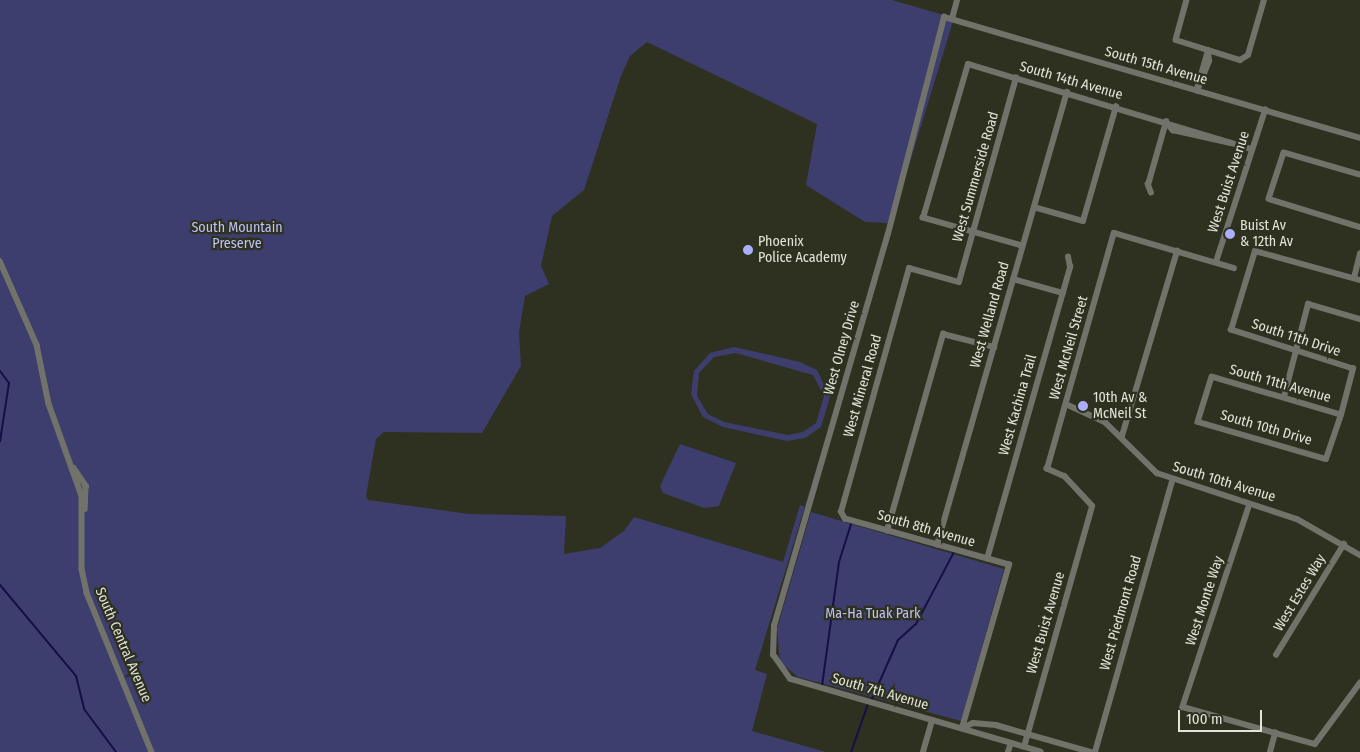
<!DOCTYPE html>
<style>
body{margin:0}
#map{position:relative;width:1360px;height:752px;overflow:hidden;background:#2e3120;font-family:"Fira Sans Condensed",sans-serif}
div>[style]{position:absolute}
.green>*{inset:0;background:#3d3e6d}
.stream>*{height:2px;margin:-1px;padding:0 1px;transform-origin:1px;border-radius:1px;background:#160f45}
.minor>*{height:5.5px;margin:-2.75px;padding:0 2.75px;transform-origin:2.75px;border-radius:2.75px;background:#71736a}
.dots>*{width:14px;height:14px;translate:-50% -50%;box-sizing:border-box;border:2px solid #2e3120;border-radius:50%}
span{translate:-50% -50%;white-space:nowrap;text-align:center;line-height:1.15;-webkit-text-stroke:4.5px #2e3120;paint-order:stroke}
.street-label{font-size:14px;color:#e2e4d9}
.poi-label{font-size:14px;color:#e2e4d9}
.left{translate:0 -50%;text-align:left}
.park-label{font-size:14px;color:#bec2f8}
.scale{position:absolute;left:1178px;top:710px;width:84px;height:22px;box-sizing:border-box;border:2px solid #e2e4d9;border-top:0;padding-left:6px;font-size:15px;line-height:18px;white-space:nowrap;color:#e2e4d9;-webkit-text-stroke:4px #2e3120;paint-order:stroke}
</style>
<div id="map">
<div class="green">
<div style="clip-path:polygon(evenodd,0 0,892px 0,954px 18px,755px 670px,767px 674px,752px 731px,826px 752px,0 752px,0 0,647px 42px,817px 124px,806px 185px,865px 222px,888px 223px,806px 507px,800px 505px,783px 562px,634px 517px,624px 531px,600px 548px,564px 554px,566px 516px,469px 514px,368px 500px,366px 496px,376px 439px,384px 432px,482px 433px,521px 366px,519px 332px,525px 296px,549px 284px,541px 266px,552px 216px,584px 190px,621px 76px,630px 56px,647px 42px)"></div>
<div style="clip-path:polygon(evenodd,734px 347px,800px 362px,817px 370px,830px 397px,821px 427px,805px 438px,787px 441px,723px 427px,703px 417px,691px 394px,694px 371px,710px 353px,734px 347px,736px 353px,813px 375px,824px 396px,816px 423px,803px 432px,788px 435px,724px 422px,708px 414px,697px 396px,699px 373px,714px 357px,736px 353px)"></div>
<div style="clip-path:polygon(680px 444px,736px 463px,719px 506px,704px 508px,663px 493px,660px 486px)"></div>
<div style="clip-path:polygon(811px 512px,1004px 569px,961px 721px,798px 677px,780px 662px,777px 629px)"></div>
</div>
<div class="stream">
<div style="left:0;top:371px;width:15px;rotate:53deg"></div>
<div style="left:9px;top:383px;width:59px;rotate:98.8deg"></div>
<div style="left:0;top:585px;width:119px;rotate:50.1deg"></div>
<div style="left:76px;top:676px;width:34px;rotate:76deg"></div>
<div style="left:84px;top:709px;width:54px;rotate:53.3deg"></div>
<div style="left:822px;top:686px;width:125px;rotate:-82.2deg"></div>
<div style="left:839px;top:562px;width:43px;rotate:-72.4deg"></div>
<div style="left:871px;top:701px;width:67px;rotate:-66.1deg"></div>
<div style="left:898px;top:640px;width:24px;rotate:-42deg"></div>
<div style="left:916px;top:624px;width:81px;rotate:-62.2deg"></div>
<div style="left:851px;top:752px;width:51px;rotate:-70.5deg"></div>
</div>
<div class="minor">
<div style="left:1187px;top:0;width:41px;rotate:105.4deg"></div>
<div style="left:1176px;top:40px;width:67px;rotate:17.4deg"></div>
<div style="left:1240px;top:60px;width:9px;rotate:-32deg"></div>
<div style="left:1248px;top:55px;width:57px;rotate:-73.8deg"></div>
<div style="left:952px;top:19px;width:20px;rotate:-75deg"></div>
<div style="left:1197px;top:89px;width:40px;rotate:-74deg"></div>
<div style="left:1197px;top:91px;width:32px;rotate:-68deg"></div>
<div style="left:1209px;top:61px;width:10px;rotate:-96deg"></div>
<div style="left:1166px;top:122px;width:11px;rotate:49deg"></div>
<div style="left:1173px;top:130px;width:59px;rotate:12.6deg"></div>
<div style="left:1360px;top:175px;width:79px;rotate:-163.9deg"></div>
<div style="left:1284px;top:153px;width:48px;rotate:108.1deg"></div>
<div style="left:1269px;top:199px;width:95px;rotate:17.1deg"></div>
<div style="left:1151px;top:193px;width:9px;rotate:-111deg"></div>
<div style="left:1148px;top:185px;width:66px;rotate:-74.1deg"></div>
<div style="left:1034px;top:207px;width:51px;rotate:15.9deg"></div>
<div style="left:1083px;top:221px;width:119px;rotate:-73.9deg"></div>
<div style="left:1022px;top:246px;width:103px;rotate:-164.2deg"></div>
<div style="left:923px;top:218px;width:160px;rotate:-73.7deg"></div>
<div style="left:968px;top:64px;width:296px;rotate:16.7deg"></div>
<div style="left:0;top:261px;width:92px;rotate:66.2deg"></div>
<div style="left:37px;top:345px;width:60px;rotate:78.5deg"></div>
<div style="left:49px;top:404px;width:98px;rotate:70.3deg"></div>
<div style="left:82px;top:496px;width:73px;rotate:90deg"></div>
<div style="left:82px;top:569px;width:25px;rotate:78deg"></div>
<div style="left:87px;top:593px;width:172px;rotate:67.8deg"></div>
<div style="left:1216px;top:262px;width:160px;rotate:-72.1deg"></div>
<div style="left:1354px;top:278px;width:25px;rotate:-76deg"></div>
<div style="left:1013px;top:279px;width:52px;rotate:15.6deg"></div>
<div style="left:1284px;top:397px;width:96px;rotate:-75.5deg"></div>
<div style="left:1308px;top:304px;width:54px;rotate:16.1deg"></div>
<div style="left:1066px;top:404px;width:43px;rotate:24.8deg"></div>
<div style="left:1105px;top:422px;width:73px;rotate:44.4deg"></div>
<div style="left:1157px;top:473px;width:147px;rotate:18.2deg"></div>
<div style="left:1297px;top:519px;width:73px;rotate:29.7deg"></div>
<div style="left:1341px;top:415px;width:134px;rotate:-163.6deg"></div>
<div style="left:1212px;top:377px;width:47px;rotate:107.3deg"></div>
<div style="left:1198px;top:422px;width:133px;rotate:16.1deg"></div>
<div style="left:1326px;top:459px;width:46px;rotate:-71.2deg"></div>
<div style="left:1341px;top:415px;width:48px;rotate:-75.4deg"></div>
<div style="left:1353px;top:369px;width:128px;rotate:-162.3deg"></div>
<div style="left:1231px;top:330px;width:83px;rotate:-73.1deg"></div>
<div style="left:1255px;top:251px;width:109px;rotate:15.4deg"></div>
<div style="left:1122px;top:436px;width:193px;rotate:-73.4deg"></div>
<div style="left:74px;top:468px;width:22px;rotate:56deg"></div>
<div style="left:86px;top:486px;width:23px;rotate:92deg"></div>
<div style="left:1250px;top:504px;width:214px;rotate:108.3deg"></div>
<div style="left:1183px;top:707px;width:137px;rotate:15.7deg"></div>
<div style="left:1315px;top:744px;width:76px;rotate:-53.6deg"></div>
<div style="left:887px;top:531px;width:205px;rotate:-74.1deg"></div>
<div style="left:943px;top:334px;width:53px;rotate:14.3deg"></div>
<div style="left:937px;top:545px;width:471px;rotate:-74deg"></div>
<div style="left:987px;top:559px;width:304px;rotate:-74.1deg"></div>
<div style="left:1070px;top:267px;width:10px;rotate:-101deg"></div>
<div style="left:1276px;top:655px;width:130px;rotate:-58.5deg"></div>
<div style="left:962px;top:728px;width:170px;rotate:-73.9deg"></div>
<div style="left:1009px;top:565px;width:170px;rotate:-164.3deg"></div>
<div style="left:845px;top:519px;width:8px;rotate:-120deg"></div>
<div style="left:841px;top:512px;width:253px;rotate:-74.4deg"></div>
<div style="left:909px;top:268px;width:52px;rotate:15.6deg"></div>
<div style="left:959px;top:282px;width:212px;rotate:-74.4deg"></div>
<div style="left:962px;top:728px;width:12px;rotate:-24deg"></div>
<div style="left:973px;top:723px;width:23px;rotate:5deg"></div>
<div style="left:996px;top:725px;width:99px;rotate:15.9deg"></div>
<div style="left:1024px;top:747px;width:250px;rotate:-74.2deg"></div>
<div style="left:1092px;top:506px;width:40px;rotate:-133deg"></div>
<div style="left:1065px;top:477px;width:20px;rotate:-156deg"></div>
<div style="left:1047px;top:469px;width:245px;rotate:-74.2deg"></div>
<div style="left:1114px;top:233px;width:125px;rotate:16.3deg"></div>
<div style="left:923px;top:752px;width:33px;rotate:-74deg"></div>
<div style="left:1008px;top:752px;width:9px;rotate:-72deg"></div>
<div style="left:1041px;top:752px;width:261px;rotate:-163.8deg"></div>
<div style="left:790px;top:679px;width:29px;rotate:-125deg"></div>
<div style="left:773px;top:655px;width:29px;rotate:-88deg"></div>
<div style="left:774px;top:626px;width:408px;rotate:-73.8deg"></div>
<div style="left:888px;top:234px;width:224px;rotate:-75.5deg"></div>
<div style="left:944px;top:17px;width:433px;rotate:16.2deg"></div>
<div style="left:1095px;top:752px;width:282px;rotate:-74.1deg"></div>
<div style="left:1270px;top:752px;width:20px;rotate:-75deg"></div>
</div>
<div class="dots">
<div style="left:1230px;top:234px;background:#abaffb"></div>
<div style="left:748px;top:250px;background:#abaffb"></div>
<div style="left:1083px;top:406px;background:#abaffb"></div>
</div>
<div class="street-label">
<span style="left:1156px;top:66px;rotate:16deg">South 15th Avenue</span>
<span style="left:1071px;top:81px;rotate:16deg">South 14th Avenue</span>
<span style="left:976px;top:177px;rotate:-74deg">West Summerside Road</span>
<span style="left:1229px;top:182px;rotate:-72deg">West Buist Avenue</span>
<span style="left:990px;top:315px;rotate:-74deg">West Welland Road</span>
<span style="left:1296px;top:338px;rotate:18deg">South 11th Drive</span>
<span style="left:842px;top:348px;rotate:-74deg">West Olney Drive</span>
<span style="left:1069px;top:348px;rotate:-74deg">West McNeil Street</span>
<span style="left:1280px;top:384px;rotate:16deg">South 11th Avenue</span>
<span style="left:863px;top:386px;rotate:-74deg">West Mineral Road</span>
<span style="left:1018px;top:405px;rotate:-74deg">West Kachina Trail</span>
<span style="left:1266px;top:428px;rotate:16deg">South 10th Drive</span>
<span style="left:1224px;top:482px;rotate:17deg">South 10th Avenue</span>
<span style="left:926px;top:529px;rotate:16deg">South 8th Avenue</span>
<span style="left:1300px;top:593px;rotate:-59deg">West Estes Way</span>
<span style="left:1205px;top:601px;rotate:-72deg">West Monte Way</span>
<span style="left:1121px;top:613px;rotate:-74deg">West Piedmont Road</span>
<span style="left:1046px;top:623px;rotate:-74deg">West Buist Avenue</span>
<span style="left:123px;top:645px;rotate:67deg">South Central Avenue</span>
<span style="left:880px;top:692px;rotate:16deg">South 7th Avenue</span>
</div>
<div class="poi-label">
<span class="left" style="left:1240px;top:234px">Buist Av<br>&amp; 12th Av</span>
<span class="left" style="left:758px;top:250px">Phoenix<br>Police Academy</span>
<span class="left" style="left:1093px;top:406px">10th Av &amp;<br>McNeil St</span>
</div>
<div class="park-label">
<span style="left:237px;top:236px">South Mountain<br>Preserve</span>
<span style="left:873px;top:614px">Ma-Ha Tuak Park</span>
</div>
<div class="scale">100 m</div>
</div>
